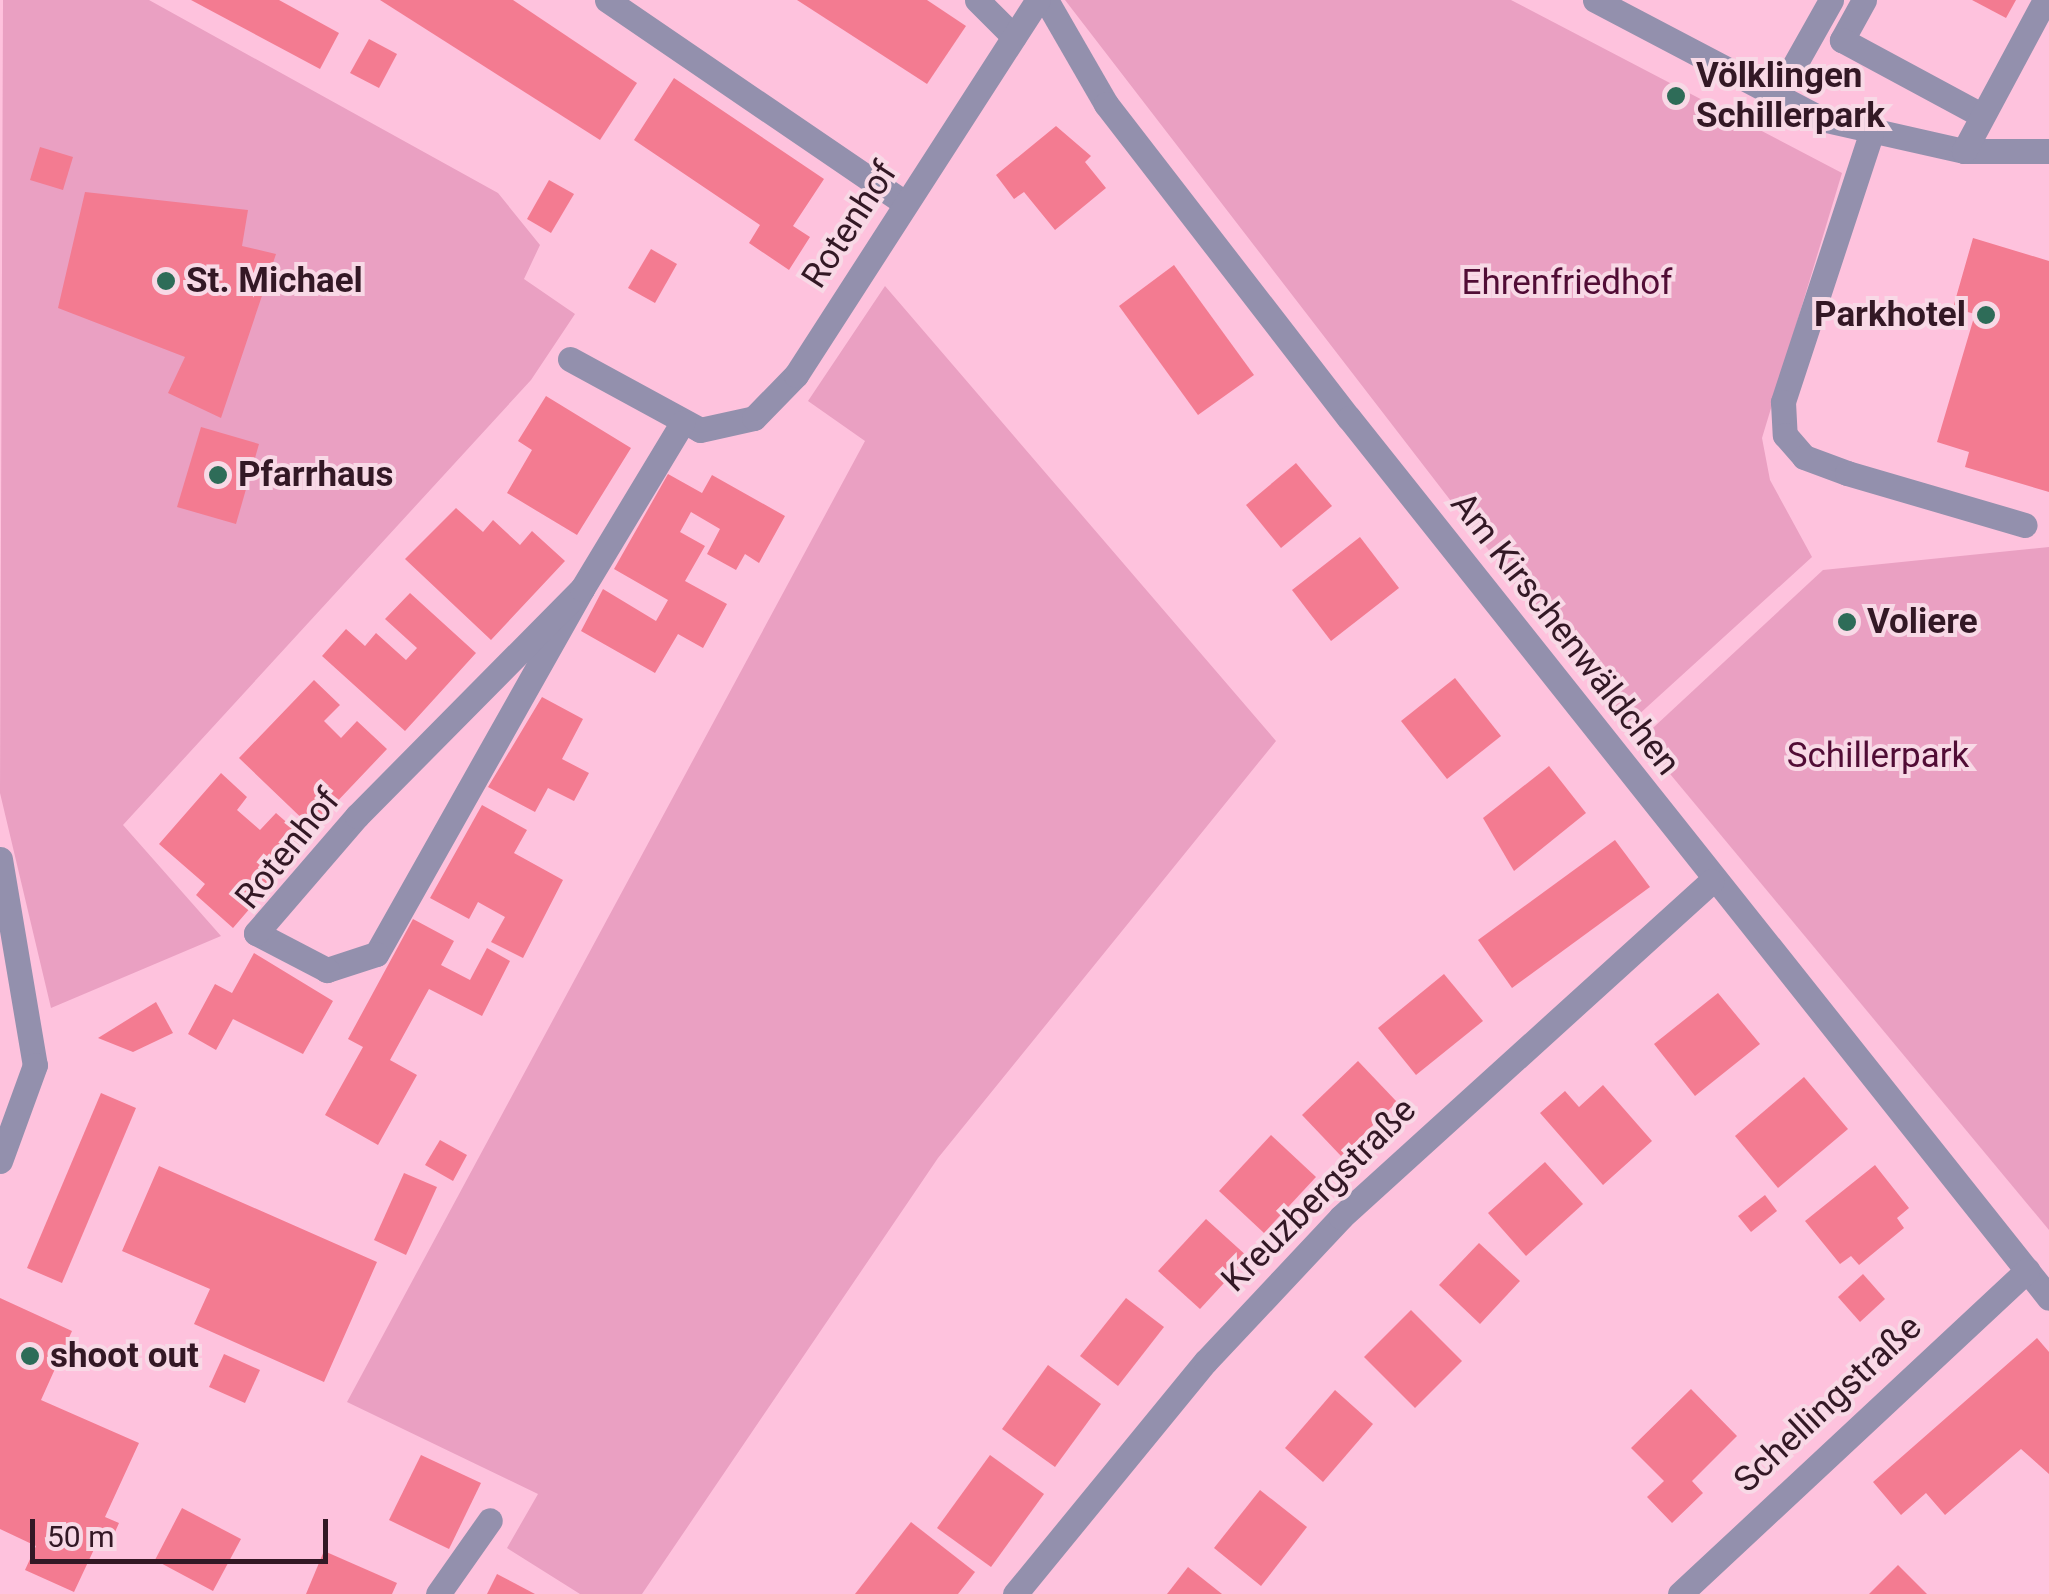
<!DOCTYPE html>
<meta charset="utf-8">
<style>
body{margin:0}
#map{position:relative;width:2049px;height:1594px;overflow:hidden;background:#fec2dd;font-family:Roboto,sans-serif}
div>[style]{position:absolute}
.green>*{inset:0;background:#eaa0c2}
.building>*{inset:0;background:#f37b91}
.minor>*{height:25px;margin:-12.5px;padding:0 12.5px;transform-origin:12.5px;border-radius:12.5px;background:#9390ad}
.dots>*{width:28px;height:28px;translate:-50% -50%;box-sizing:border-box;border:5px solid #f8d9e6;border-radius:50%}
span{translate:-50% -50%;white-space:nowrap;text-align:center;line-height:1.15;-webkit-text-stroke:8px #f8d9e6;paint-order:stroke}
.poi-label{font-size:35px;color:#331825;font-weight:700}
.left{translate:0 -50%;text-align:left}
.right{translate:-100% -50%;text-align:right}
.street-label{font-size:35px;color:#331825}
.park-label{font-size:35px;color:#510c35}
.scale{position:absolute;left:30px;top:1519px;width:298px;height:45px;box-sizing:border-box;border:5px solid #331825;border-top:0;padding-left:12px;font-size:30px;line-height:35px;white-space:nowrap;color:#331825;-webkit-text-stroke:8px #f8d9e6;paint-order:stroke}
</style>
<div id="map">
<div class="green">
<div style="clip-path:polygon(3px 0,149px 0,498px 193px,540px 245px,524px 279px,575px 314px,531px 380px,123px 825px,221px 936px,51px 1008px,0 793px)"></div>
<div style="clip-path:polygon(1065px 0,1511px 0,1842px 173px,1762px 438px,1770px 480px,1812px 557px,1625px 727px)"></div>
<div style="clip-path:polygon(885px 286px,1276px 741px,938px 1158px,642px 1594px,580px 1594px,507px 1548px,538px 1494px,347px 1402px,865px 441px,808px 401px)"></div>
<div style="clip-path:polygon(2049px 547px,2049px 1230px,1641px 739px,1823px 570px)"></div>
</div>
<div class="building">
<div style="clip-path:polygon(191px 0,279px 0,339px 33px,320px 69px)"></div>
<div style="clip-path:polygon(380px 0,513px 0,637px 83px,600px 140px)"></div>
<div style="clip-path:polygon(797px 0,927px 0,966px 26px,927px 84px)"></div>
<div style="clip-path:polygon(1972px 0,2016px 0,2006px 18px)"></div>
<div style="clip-path:polygon(369px 39px,397px 54px,379px 88px,350px 73px)"></div>
<div style="clip-path:polygon(674px 78px,824px 179px,793px 226px,810px 237px,789px 270px,749px 243px,760px 225px,634px 140px)"></div>
<div style="clip-path:polygon(1056px 126px,1091px 156px,1085px 162px,1106px 188px,1055px 230px,1024px 192px,1014px 199px,996px 175px)"></div>
<div style="clip-path:polygon(40px 147px,73px 157px,63px 190px,30px 180px)"></div>
<div style="clip-path:polygon(549px 180px,574px 194px,551px 233px,527px 219px)"></div>
<div style="clip-path:polygon(85px 192px,248px 210px,242px 246px,276px 254px,221px 418px,168px 393px,185px 357px,58px 308px)"></div>
<div style="clip-path:polygon(1973px 238px,2049px 261px,2049px 492px,1965px 467px,1969px 452px,1937px 442px,1975px 314px,1953px 308px)"></div>
<div style="clip-path:polygon(651px 249px,677px 264px,655px 303px,628px 288px)"></div>
<div style="clip-path:polygon(1174px 265px,1254px 375px,1198px 415px,1119px 306px)"></div>
<div style="clip-path:polygon(546px 396px,631px 448px,577px 535px,507px 493px,532px 450px,518px 441px)"></div>
<div style="clip-path:polygon(201px 427px,259px 444px,236px 524px,177px 507px)"></div>
<div style="clip-path:polygon(1296px 463px,1332px 506px,1281px 548px,1246px 505px)"></div>
<div style="clip-path:polygon(668px 474px,702px 493px,712px 475px,785px 516px,759px 563px,745px 554px,736px 570px,707px 554px,720px 529px,691px 512px,680px 532px,705px 546px,685px 581px,727px 604px,703px 648px,678px 634px,655px 673px,581px 631px,603px 589px,656px 621px,668px 600px,614px 569px)"></div>
<div style="clip-path:polygon(456px 508px,483px 532px,493px 520px,520px 545px,532px 531px,565px 561px,491px 640px,405px 559px)"></div>
<div style="clip-path:polygon(1360px 537px,1399px 588px,1331px 641px,1292px 590px)"></div>
<div style="clip-path:polygon(410px 593px,476px 653px,405px 731px,322px 656px,346px 629px,365px 646px,376px 633px,406px 660px,417px 648px,385px 619px)"></div>
<div style="clip-path:polygon(1455px 678px,1501px 736px,1447px 779px,1401px 721px)"></div>
<div style="clip-path:polygon(314px 680px,340px 705px,324px 721px,341px 738px,357px 721px,387px 749px,312px 828px,239px 758px)"></div>
<div style="clip-path:polygon(542px 697px,583px 719px,562px 759px,589px 773px,574px 801px,548px 788px,535px 812px,488px 787px)"></div>
<div style="clip-path:polygon(1549px 766px,1586px 813px,1514px 871px,1483px 818px)"></div>
<div style="clip-path:polygon(221px 773px,247px 797px,237px 810px,260px 830px,276px 813px,308px 841px,233px 928px,196px 895px,205px 884px,159px 844px)"></div>
<div style="clip-path:polygon(482px 805px,527px 830px,514px 853px,563px 880px,523px 958px,491px 942px,505px 917px,478px 902px,469px 919px,430px 898px)"></div>
<div style="clip-path:polygon(1615px 840px,1650px 887px,1512px 988px,1478px 940px)"></div>
<div style="clip-path:polygon(413px 919px,454px 941px,441px 965px,470px 980px,487px 948px,510px 961px,482px 1016px,429px 989px,390px 1060px,417px 1075px,378px 1145px,325px 1115px,363px 1047px,348px 1039px)"></div>
<div style="clip-path:polygon(254px 953px,333px 1001px,303px 1054px,233px 1019px,216px 1050px,188px 1034px,215px 984px,232px 993px)"></div>
<div style="clip-path:polygon(1444px 974px,1483px 1021px,1416px 1075px,1378px 1028px)"></div>
<div style="clip-path:polygon(1718px 993px,1760px 1044px,1695px 1096px,1654px 1044px)"></div>
<div style="clip-path:polygon(156px 1002px,173px 1033px,133px 1052px,98px 1038px)"></div>
<div style="clip-path:polygon(1358px 1061px,1397px 1102px,1341px 1156px,1302px 1115px)"></div>
<div style="clip-path:polygon(1804px 1077px,1848px 1129px,1778px 1188px,1735px 1136px)"></div>
<div style="clip-path:polygon(1603px 1085px,1652px 1141px,1603px 1185px,1540px 1113px,1565px 1091px,1579px 1107px)"></div>
<div style="clip-path:polygon(101px 1093px,136px 1108px,62px 1283px,27px 1268px)"></div>
<div style="clip-path:polygon(1271px 1135px,1316px 1177px,1264px 1233px,1219px 1191px)"></div>
<div style="clip-path:polygon(440px 1140px,467px 1155px,453px 1181px,425px 1165px)"></div>
<div style="clip-path:polygon(1545px 1162px,1583px 1204px,1526px 1256px,1488px 1213px)"></div>
<div style="clip-path:polygon(1875px 1165px,1909px 1208px,1897px 1218px,1904px 1228px,1859px 1265px,1851px 1256px,1840px 1264px,1805px 1221px)"></div>
<div style="clip-path:polygon(159px 1166px,377px 1262px,324px 1382px,194px 1324px,210px 1289px,122px 1251px)"></div>
<div style="clip-path:polygon(404px 1173px,437px 1187px,406px 1255px,374px 1240px)"></div>
<div style="clip-path:polygon(1765px 1195px,1777px 1211px,1751px 1232px,1738px 1216px)"></div>
<div style="clip-path:polygon(1206px 1219px,1248px 1257px,1200px 1309px,1158px 1271px)"></div>
<div style="clip-path:polygon(1479px 1243px,1520px 1281px,1480px 1324px,1439px 1285px)"></div>
<div style="clip-path:polygon(1863px 1274px,1885px 1299px,1860px 1322px,1838px 1297px)"></div>
<div style="clip-path:polygon(0 1298px,72px 1331px,41px 1400px,139px 1443px,105px 1517px,119px 1523px,108px 1548px,97px 1543px,74px 1592px,25px 1570px,36px 1546px,0 1529px)"></div>
<div style="clip-path:polygon(1126px 1298px,1164px 1327px,1118px 1386px,1080px 1356px)"></div>
<div style="clip-path:polygon(1411px 1310px,1462px 1361px,1415px 1408px,1364px 1357px)"></div>
<div style="clip-path:polygon(2037px 1338px,2049px 1352px,2049px 1474px,2021px 1449px,1945px 1515px,1926px 1493px,1901px 1515px,1873px 1482px)"></div>
<div style="clip-path:polygon(224px 1354px,260px 1370px,245px 1403px,209px 1387px)"></div>
<div style="clip-path:polygon(1048px 1365px,1101px 1404px,1055px 1467px,1002px 1429px)"></div>
<div style="clip-path:polygon(1691px 1389px,1737px 1436px,1692px 1481px,1703px 1493px,1672px 1523px,1647px 1497px,1664px 1481px,1631px 1448px)"></div>
<div style="clip-path:polygon(1335px 1390px,1373px 1424px,1323px 1482px,1285px 1448px)"></div>
<div style="clip-path:polygon(421px 1455px,481px 1483px,449px 1549px,389px 1520px)"></div>
<div style="clip-path:polygon(990px 1455px,1044px 1494px,991px 1567px,937px 1528px)"></div>
<div style="clip-path:polygon(1260px 1490px,1307px 1527px,1261px 1586px,1214px 1548px)"></div>
<div style="clip-path:polygon(182px 1508px,241px 1539px,213px 1591px,155px 1560px)"></div>
<div style="clip-path:polygon(911px 1522px,975px 1572px,958px 1594px,855px 1594px)"></div>
<div style="clip-path:polygon(324px 1551px,397px 1583px,392px 1594px,306px 1594px)"></div>
<div style="clip-path:polygon(1898px 1565px,1927px 1594px,1869px 1594px)"></div>
<div style="clip-path:polygon(1188px 1567px,1222px 1594px,1167px 1594px)"></div>
<div style="clip-path:polygon(497px 1574px,535px 1594px,487px 1594px)"></div>
</div>
<div class="minor">
<div style="left:607px;top:0;width:361px;rotate:34.3deg"></div>
<div style="left:977px;top:0;width:52px;rotate:45deg"></div>
<div style="left:1046px;top:0;width:120px;rotate:60deg"></div>
<div style="left:1106px;top:104px;width:397px;rotate:52.3deg"></div>
<div style="left:1349px;top:418px;width:1124px;rotate:51.5deg"></div>
<div style="left:1595px;top:0;width:256px;rotate:27.7deg"></div>
<div style="left:1822px;top:119px;width:146px;rotate:12.7deg"></div>
<div style="left:1964px;top:151px;width:85px"></div>
<div style="left:1864px;top:0;width:46px;rotate:118.8deg"></div>
<div style="left:1842px;top:40px;width:158px;rotate:28.3deg"></div>
<div style="left:1777px;top:96px;width:110px;rotate:-60.6deg"></div>
<div style="left:1871px;top:134px;width:282px;rotate:108.2deg"></div>
<div style="left:1783px;top:402px;width:33px;rotate:87deg"></div>
<div style="left:1785px;top:435px;width:29px;rotate:49deg"></div>
<div style="left:1804px;top:457px;width:46px;rotate:20.4deg"></div>
<div style="left:1847px;top:473px;width:185px;rotate:16.3deg"></div>
<div style="left:1964px;top:151px;width:171px;rotate:-61.8deg"></div>
<div style="left:570px;top:359px;width:148px;rotate:28.6deg"></div>
<div style="left:700px;top:430px;width:55px;rotate:-12.5deg"></div>
<div style="left:754px;top:418px;width:60px;rotate:-45.7deg"></div>
<div style="left:796px;top:375px;width:446px;rotate:-57.2deg"></div>
<div style="left:582px;top:589px;width:419px;rotate:119.4deg"></div>
<div style="left:376px;top:954px;width:52px;rotate:161.9deg"></div>
<div style="left:327px;top:970px;width:80px;rotate:-152.5deg"></div>
<div style="left:256px;top:933px;width:155px;rotate:-49.2deg"></div>
<div style="left:357px;top:816px;width:320px;rotate:-45.3deg"></div>
<div style="left:582px;top:589px;width:194px;rotate:-58.9deg"></div>
<div style="left:0;top:859px;width:209px;rotate:80.4deg"></div>
<div style="left:35px;top:1065px;width:102px;rotate:110deg"></div>
<div style="left:438px;top:1594px;width:90px;rotate:-54.9deg"></div>
<div style="left:1015px;top:1594px;width:301px;rotate:-50.7deg"></div>
<div style="left:1206px;top:1361px;width:197px;rotate:-46.8deg"></div>
<div style="left:1341px;top:1217px;width:500px;rotate:-42.2deg"></div>
<div style="left:1680px;top:1594px;width:475px;rotate:-43deg"></div>
</div>
<div class="dots">
<div style="left:1676px;top:96px;background:#2e6c58"></div>
<div style="left:166px;top:281px;background:#2e6c58"></div>
<div style="left:1986px;top:315px;background:#2e6c58"></div>
<div style="left:218px;top:475px;background:#2e6c58"></div>
<div style="left:1847px;top:622px;background:#2e6c58"></div>
<div style="left:30px;top:1356px;background:#2e6c58"></div>
</div>
<div class="poi-label">
<span class="left" style="left:1696px;top:96px">Völklingen<br>Schillerpark</span>
<span class="left" style="left:186px;top:281px">St. Michael</span>
<span class="right" style="left:1966px;top:315px">Parkhotel</span>
<span class="left" style="left:238px;top:475px">Pfarrhaus</span>
<span class="left" style="left:1867px;top:622px">Voliere</span>
<span class="left" style="left:50px;top:1356px">shoot out</span>
</div>
<div class="street-label">
<span style="left:850px;top:225px;rotate:-57deg">Rotenhof</span>
<span style="left:1565px;top:634px;rotate:52deg">Am Kirschenwäldchen</span>
<span style="left:288px;top:849px;rotate:-51deg">Rotenhof</span>
<span style="left:1319px;top:1195px;rotate:-45deg">Kreuzbergstraße</span>
<span style="left:1828px;top:1404px;rotate:-43deg">Schellingstraße</span>
</div>
<div class="park-label">
<span style="left:1567px;top:283px">Ehrenfriedhof</span>
<span style="left:1878px;top:756px">Schillerpark</span>
</div>
<div class="scale">50 m</div>
</div>
